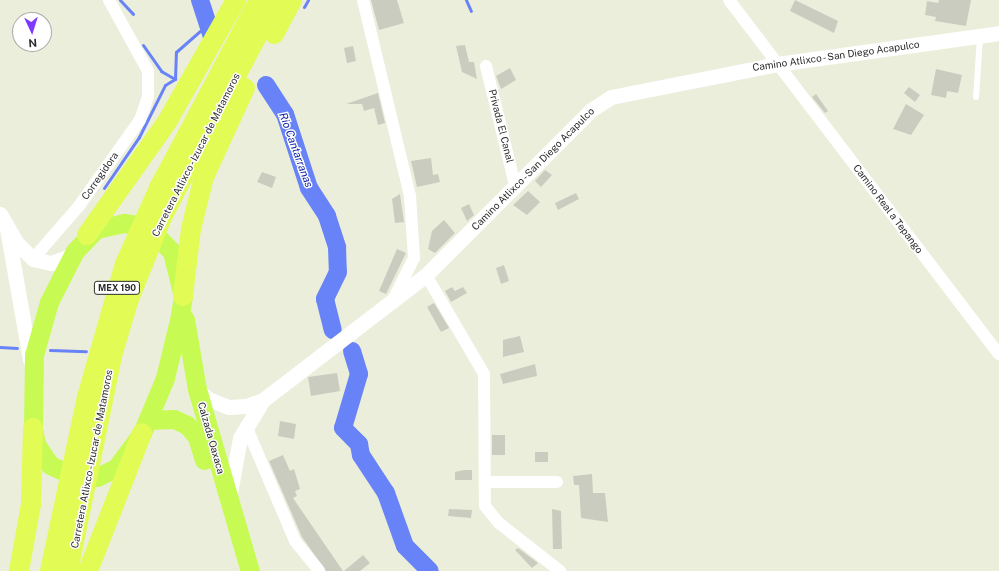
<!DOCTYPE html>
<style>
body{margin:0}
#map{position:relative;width:999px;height:571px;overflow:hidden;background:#eceedc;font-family:"Public Sans",sans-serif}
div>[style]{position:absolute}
.stream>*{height:3px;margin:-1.5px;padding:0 1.5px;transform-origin:1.5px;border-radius:1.5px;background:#6883f8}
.river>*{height:18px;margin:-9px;padding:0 9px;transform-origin:9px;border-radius:9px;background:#6883f8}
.building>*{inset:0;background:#caccbf}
.service>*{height:6px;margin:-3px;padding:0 3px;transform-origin:3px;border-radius:3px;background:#fff}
.minor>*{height:12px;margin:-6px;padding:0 6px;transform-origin:6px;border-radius:6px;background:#fff}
.tertiary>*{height:15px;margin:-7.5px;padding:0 7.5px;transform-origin:7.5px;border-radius:7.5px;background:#fff}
.primary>*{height:19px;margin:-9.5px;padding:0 9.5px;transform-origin:9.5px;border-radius:9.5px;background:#c7fb54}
.trunk>*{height:20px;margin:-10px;padding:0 10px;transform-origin:10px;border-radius:10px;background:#e3fb55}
span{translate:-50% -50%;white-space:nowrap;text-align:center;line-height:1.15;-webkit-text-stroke:3px #fff;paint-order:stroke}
.shield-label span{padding:1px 3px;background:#fff;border:1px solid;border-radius:3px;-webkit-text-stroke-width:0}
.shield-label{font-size:9px;color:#2b2b2b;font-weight:700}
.street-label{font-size:10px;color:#2b2b2b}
.water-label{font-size:11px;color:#0316a7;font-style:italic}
.north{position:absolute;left:12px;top:12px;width:40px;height:40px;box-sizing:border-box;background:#fff;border:1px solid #aaa;border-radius:50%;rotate:176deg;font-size:11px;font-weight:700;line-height:16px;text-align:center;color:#2b2b2b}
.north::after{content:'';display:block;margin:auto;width:14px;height:18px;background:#7f38ff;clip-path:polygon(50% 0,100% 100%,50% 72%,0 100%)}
</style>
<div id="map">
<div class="stream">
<div style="left:120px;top:0;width:19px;rotate:47deg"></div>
<div style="left:466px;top:0;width:12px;rotate:66deg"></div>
<div style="left:304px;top:7px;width:8px;rotate:-60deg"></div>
<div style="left:143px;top:45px;width:32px;rotate:55deg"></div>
<div style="left:161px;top:71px;width:16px;rotate:30deg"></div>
<div style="left:104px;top:188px;width:62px;rotate:-55.5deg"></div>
<div style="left:139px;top:137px;width:58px;rotate:-63.4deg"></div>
<div style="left:165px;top:85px;width:12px;rotate:-31deg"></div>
<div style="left:175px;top:79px;width:27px;rotate:-88deg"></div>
<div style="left:176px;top:52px;width:43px;rotate:-41.2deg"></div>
<div style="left:0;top:347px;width:17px;rotate:3deg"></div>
<div style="left:50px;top:350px;width:36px;rotate:2deg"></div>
</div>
<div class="river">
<div style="left:200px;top:0;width:40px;rotate:72deg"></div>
<div style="left:266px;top:85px;width:35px;rotate:57deg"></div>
<div style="left:285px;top:114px;width:78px;rotate:72deg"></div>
<div style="left:309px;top:188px;width:33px;rotate:57deg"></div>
<div style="left:327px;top:216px;width:33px;rotate:72deg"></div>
<div style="left:337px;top:247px;width:25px;rotate:88deg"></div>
<div style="left:338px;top:272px;width:30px;rotate:116deg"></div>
<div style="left:325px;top:299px;width:32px;rotate:76deg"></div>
<div style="left:352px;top:351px;width:24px;rotate:73deg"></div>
<div style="left:359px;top:374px;width:56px;rotate:106.5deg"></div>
<div style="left:343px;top:428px;width:23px;rotate:45deg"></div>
<div style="left:359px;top:444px;width:11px;rotate:80deg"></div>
<div style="left:361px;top:455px;width:45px;rotate:56.7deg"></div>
<div style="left:386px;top:493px;width:56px;rotate:70.3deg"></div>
<div style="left:405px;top:546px;width:35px;rotate:45deg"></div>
</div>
<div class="building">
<div style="clip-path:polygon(371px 0,397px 0,404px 23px,379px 30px)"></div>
<div style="clip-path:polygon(795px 0,838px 21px,834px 33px,790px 11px)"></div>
<div style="clip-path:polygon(939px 0,971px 0,966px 26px,935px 21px,936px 17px,925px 15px,927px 1px,938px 3px)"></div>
<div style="clip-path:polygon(465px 45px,469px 62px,474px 62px,477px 79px,462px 72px,456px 46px)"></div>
<div style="clip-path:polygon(353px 46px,356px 61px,347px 63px,344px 48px)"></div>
<div style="clip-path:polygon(510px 68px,516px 80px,501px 89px,496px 76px)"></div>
<div style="clip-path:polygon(936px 69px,962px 75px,958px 93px,947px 91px,946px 98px,931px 95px)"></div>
<div style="clip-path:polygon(909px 87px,920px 95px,915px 102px,904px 93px)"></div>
<div style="clip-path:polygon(378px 93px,385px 123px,378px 125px,374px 108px,364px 111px,362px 104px,346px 104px)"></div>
<div style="clip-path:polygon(816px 94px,828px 111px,825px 113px,812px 97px)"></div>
<div style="clip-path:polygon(906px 104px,924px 115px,911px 135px,893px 129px)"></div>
<div style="clip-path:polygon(431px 158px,433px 175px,438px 174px,440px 182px,417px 187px,411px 161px)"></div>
<div style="clip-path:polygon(545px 170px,552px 175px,541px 187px,535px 181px)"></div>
<div style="clip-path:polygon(262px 172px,276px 177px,272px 188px,257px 182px)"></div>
<div style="clip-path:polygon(528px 191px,540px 202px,527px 215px,513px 205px)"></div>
<div style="clip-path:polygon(576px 193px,579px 199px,558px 210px,555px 203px)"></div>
<div style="clip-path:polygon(400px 194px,404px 222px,395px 223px,392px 199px)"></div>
<div style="clip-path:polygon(469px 204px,474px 215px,467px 221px,461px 208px)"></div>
<div style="clip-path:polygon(444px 220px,455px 233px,435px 253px,428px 249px,432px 231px)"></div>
<div style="clip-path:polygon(397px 249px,406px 253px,386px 294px,379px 291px)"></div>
<div style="clip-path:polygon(504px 265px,509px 281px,501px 284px,496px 268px)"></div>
<div style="clip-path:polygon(452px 287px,455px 291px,463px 287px,467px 293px,451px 302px,445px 291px)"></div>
<div style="clip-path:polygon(434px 303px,449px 328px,441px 332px,427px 307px)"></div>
<div style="clip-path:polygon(520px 336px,524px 352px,503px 357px,503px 340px)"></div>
<div style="clip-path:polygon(535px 364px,537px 376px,503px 384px,500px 374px)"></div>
<div style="clip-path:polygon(337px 373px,340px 391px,311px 396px,308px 377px)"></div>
<div style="clip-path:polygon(280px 421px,296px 424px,294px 439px,278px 436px)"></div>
<div style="clip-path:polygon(492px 435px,505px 435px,505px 455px,492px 455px)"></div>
<div style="clip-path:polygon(535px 452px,548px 452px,548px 462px,535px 462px)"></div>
<div style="clip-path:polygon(283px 455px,290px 471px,294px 469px,300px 489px,295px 491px,297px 496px,293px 498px,343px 571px,326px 571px,302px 537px,269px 461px)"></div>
<div style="clip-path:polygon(464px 470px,472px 470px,472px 480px,455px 480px,455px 472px)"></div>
<div style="clip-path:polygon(592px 474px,593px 493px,605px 493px,608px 522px,581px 518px,579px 485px,574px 485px,573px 476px)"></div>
<div style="clip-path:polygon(449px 509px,472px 510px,471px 518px,448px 516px)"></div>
<div style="clip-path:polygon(552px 509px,561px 511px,562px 549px,553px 549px)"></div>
<div style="clip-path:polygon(518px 548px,538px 563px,532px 568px,515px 550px)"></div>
<div style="clip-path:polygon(363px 555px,370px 563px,360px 571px,344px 571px)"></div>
</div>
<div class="service">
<div style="left:976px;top:97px;width:61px;rotate:-86.2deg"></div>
</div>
<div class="minor">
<div style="left:363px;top:0;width:202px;rotate:76.5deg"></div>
<div style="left:410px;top:196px;width:62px;rotate:86.3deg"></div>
<div style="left:414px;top:258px;width:45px;rotate:116.6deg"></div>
<div style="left:729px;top:0;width:445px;rotate:52.7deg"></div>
<div style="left:486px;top:66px;width:122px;rotate:76.3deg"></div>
<div style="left:33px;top:259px;width:70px;rotate:-49deg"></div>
<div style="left:79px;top:206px;width:105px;rotate:-54.7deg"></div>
<div style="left:140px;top:120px;width:24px;rotate:-71deg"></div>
<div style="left:148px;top:97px;width:26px;rotate:-90deg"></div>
<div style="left:148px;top:71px;width:81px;rotate:-118.8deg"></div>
<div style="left:426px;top:275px;width:115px;rotate:59.6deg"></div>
<div style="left:484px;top:374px;width:132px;rotate:89.6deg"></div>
<div style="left:485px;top:506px;width:22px;rotate:51deg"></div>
<div style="left:499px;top:523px;width:78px;rotate:38.2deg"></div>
<div style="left:246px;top:426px;width:125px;rotate:66.9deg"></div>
<div style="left:295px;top:541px;width:38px;rotate:51deg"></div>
<div style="left:486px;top:482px;width:71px"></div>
</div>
<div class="tertiary">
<div style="left:0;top:214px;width:32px;rotate:60deg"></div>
<div style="left:16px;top:242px;width:24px;rotate:45deg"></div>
<div style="left:33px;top:259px;width:18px;rotate:13deg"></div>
<div style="left:51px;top:263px;width:23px;rotate:-20deg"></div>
<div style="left:7px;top:229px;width:133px;rotate:80deg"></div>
<div style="left:197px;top:389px;width:15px;rotate:42deg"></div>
<div style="left:208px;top:399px;width:22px;rotate:21deg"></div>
<div style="left:229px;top:407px;width:17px;rotate:-3deg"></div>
<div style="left:246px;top:406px;width:18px;rotate:-19deg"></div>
<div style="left:263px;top:400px;width:205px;rotate:-37.5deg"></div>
<div style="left:426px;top:275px;width:233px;rotate:-45deg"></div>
<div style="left:591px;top:110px;width:24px;rotate:-33deg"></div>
<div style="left:611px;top:97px;width:169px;rotate:-11.2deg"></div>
<div style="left:777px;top:64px;width:224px;rotate:-7.9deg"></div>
<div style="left:230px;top:493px;width:56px;rotate:-79.7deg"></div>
<div style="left:240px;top:438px;width:44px;rotate:-58.8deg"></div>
</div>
<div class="primary">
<div style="left:124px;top:223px;width:24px;rotate:9deg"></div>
<div style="left:148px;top:227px;width:35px;rotate:46deg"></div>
<div style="left:172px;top:252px;width:45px;rotate:76deg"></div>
<div style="left:183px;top:296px;width:24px;rotate:99deg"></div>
<div style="left:179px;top:320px;width:60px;rotate:103.6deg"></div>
<div style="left:165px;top:378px;width:60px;rotate:112.7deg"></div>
<div style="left:142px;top:433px;width:44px;rotate:126.6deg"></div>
<div style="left:116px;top:468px;width:21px;rotate:155deg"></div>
<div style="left:97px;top:477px;width:19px;rotate:177deg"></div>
<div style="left:78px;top:478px;width:31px;rotate:-155deg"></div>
<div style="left:50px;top:465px;width:25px;rotate:-124deg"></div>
<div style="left:36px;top:444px;width:16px;rotate:-101deg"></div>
<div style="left:33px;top:428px;width:73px;rotate:-89.2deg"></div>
<div style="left:34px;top:355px;width:55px;rotate:-74.2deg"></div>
<div style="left:49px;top:302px;width:57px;rotate:-63deg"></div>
<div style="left:75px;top:251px;width:30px;rotate:-46deg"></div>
<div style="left:96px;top:229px;width:29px;rotate:-12deg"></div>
<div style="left:185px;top:319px;width:71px;rotate:80.3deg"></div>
<div style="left:197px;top:389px;width:190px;rotate:73.8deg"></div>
<div style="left:148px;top:420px;width:26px;rotate:-2deg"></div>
<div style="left:174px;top:419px;width:14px;rotate:25deg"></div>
<div style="left:187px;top:425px;width:16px;rotate:50deg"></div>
<div style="left:197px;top:437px;width:24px;rotate:73deg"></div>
</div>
<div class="trunk">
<div style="left:274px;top:34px;width:38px;rotate:-62deg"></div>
<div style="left:87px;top:235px;width:138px;rotate:-54.7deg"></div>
<div style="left:167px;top:122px;width:140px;rotate:-60.5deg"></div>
<div style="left:183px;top:296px;width:67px;rotate:-83.2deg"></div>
<div style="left:191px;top:229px;width:54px;rotate:-76deg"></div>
<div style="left:204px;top:177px;width:98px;rotate:-65.3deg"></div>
<div style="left:19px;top:571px;width:68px;rotate:-79.8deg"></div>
<div style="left:31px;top:504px;width:76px;rotate:-88.5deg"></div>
<div style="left:50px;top:571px;width:178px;rotate:-78deg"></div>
<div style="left:87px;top:397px;width:138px;rotate:-74.1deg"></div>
<div style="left:125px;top:264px;width:83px;rotate:-65.9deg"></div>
<div style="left:159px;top:188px;width:213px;rotate:-62deg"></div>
<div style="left:68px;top:571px;width:219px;rotate:-78.4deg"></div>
<div style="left:112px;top:356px;width:59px;rotate:-73.4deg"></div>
<div style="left:129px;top:299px;width:88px;rotate:-68.1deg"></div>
<div style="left:162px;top:217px;width:245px;rotate:-62.3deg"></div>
<div style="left:88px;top:571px;width:148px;rotate:-68.6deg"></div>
</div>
<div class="shield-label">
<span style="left:117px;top:288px">MEX 190</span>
</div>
<div class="street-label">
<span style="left:836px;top:56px;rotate:-8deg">Camino Atlixco - San Diego Acapulco</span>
<span style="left:501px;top:126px;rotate:76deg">Privada El Canal</span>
<span style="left:196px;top:155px;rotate:-63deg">Carretera Atlixco - Izucar de Matamoros</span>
<span style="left:533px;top:169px;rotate:-45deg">Camino Atlixco - San Diego Acapulco</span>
<span style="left:100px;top:176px;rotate:-55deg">Corregidora</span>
<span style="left:888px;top:209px;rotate:53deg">Camino Real a Tepango</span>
<span style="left:211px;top:438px;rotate:74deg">Calzada Oaxaca</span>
<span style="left:92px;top:459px;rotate:-79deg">Carretera Atlixco - Izucar de Matamoros</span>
</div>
<div class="water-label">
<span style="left:296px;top:150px;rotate:70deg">Rio Cantarranas</span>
</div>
<div class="north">N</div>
</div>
